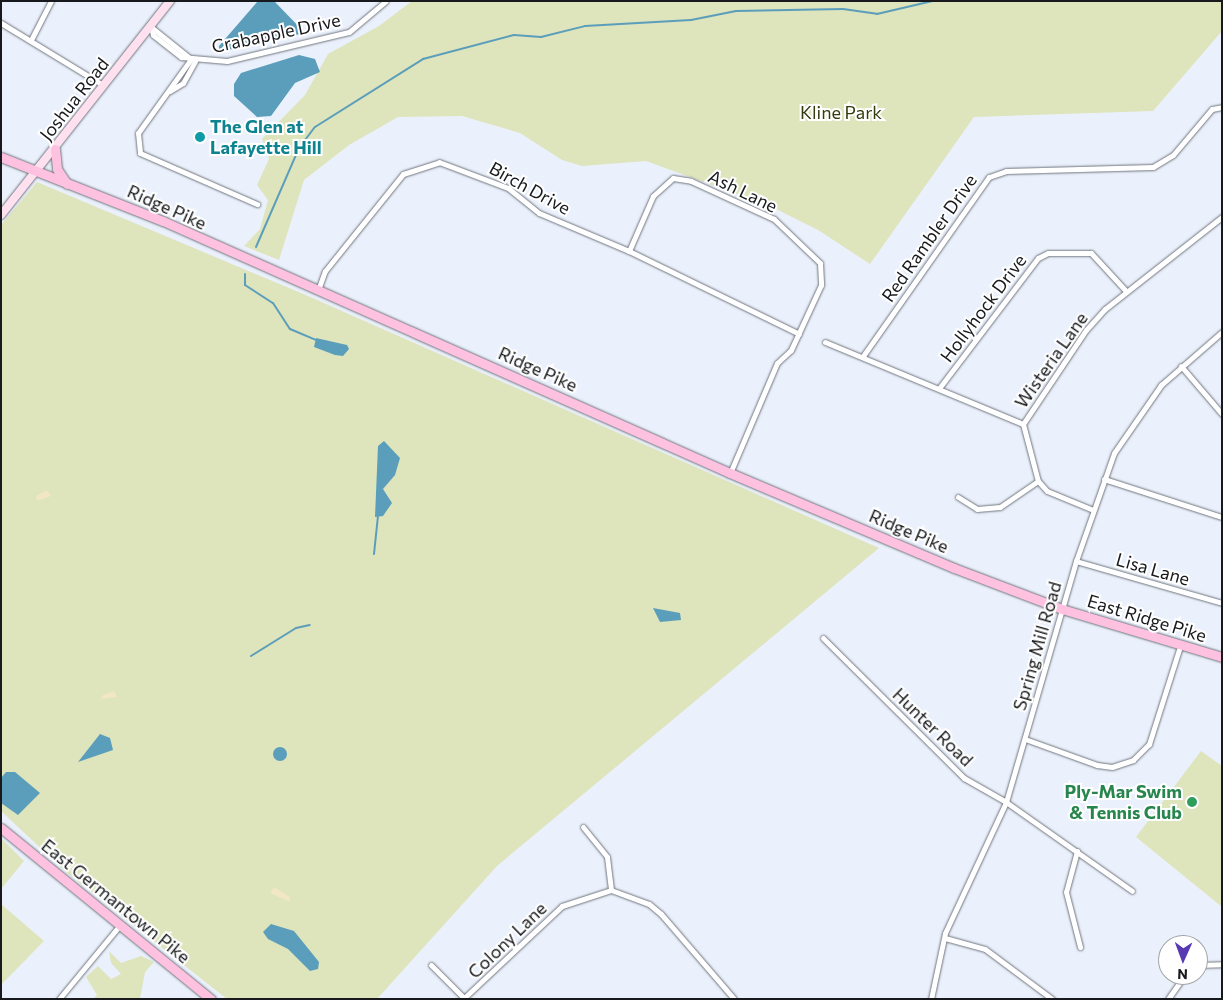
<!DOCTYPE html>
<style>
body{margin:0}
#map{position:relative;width:1223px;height:1000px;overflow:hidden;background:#ebf1fc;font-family:Commissioner,sans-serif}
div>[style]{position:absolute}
.green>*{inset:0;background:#dee4bb}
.sand>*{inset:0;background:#f1e7c2}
.water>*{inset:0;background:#5b9ebb}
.round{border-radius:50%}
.stream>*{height:2px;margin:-1px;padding:0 1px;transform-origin:1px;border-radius:1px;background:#5b9ebb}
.roads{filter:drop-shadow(0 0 1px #70757e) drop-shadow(0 0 1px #70757e)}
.minor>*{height:5px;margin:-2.5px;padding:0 2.5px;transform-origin:2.5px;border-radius:2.5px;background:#fff}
.secondary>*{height:8px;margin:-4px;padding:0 4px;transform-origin:4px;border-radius:4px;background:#ffe0ef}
.primary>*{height:9px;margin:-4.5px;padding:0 4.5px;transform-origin:4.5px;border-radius:4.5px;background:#fec1df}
.dots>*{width:14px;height:14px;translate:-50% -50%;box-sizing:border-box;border:2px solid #fff;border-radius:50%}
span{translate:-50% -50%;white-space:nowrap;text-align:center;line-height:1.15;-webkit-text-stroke:4px #fff;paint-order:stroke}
.street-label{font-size:18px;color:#17191c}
.park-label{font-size:18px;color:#363b0c}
.culture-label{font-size:18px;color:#0d838f;font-weight:700}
.left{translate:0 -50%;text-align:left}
.leisure-label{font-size:18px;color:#27864d;font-weight:700}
.right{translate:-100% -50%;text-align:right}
.frame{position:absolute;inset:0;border:2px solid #17191c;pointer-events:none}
.north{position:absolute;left:1158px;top:935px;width:50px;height:50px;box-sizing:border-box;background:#fff;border:1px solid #a2a3a4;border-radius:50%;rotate:182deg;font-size:14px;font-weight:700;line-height:20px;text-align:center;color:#17191c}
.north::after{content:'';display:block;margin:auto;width:18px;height:22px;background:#5839b1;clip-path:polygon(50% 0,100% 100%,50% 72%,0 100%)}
</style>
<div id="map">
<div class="green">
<div style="clip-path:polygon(412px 1px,1222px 1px,1222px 31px,1153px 111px,974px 117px,870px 264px,818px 230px,772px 207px,646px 161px,582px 166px,562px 160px,520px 133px,462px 116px,398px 117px,349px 145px,304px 180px,279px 260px,244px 246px,260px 229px,268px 200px,257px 185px,269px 159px,262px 139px,305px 95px,328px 54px,379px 26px)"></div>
<div style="clip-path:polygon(37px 182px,308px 296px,879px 548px,497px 866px,377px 999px,227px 999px,66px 872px,1px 811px,1px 225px)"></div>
<div style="clip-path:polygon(1201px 751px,1222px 766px,1222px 907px,1136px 837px)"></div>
<div style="clip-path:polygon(1px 838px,24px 861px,1px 889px)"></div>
<div style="clip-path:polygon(1px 904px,44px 941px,1px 985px)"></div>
<div style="clip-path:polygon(109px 951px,121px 963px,141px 956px,154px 962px,145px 972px,140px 999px,93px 999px,97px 995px,86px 977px,98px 966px,111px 979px,121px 974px,111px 963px)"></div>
</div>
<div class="sand">
<div style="clip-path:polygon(47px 490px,51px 496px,37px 501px,36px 496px)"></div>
<div style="clip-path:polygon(114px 691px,117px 697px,101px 699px,103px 695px)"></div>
<div style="clip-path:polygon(274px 887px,290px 897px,290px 902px,270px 893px)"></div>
</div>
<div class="water">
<div style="clip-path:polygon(258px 1px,274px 1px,305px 33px,219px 52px,219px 46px)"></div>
<div style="clip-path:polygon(299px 55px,315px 59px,320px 72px,295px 83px,271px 116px,257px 117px,234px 96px,234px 84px,241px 73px)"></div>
<div style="clip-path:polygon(316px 338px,347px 345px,349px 349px,343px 356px,335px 355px,314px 347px)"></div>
<div style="clip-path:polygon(384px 441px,400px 458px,395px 475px,383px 489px,392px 503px,383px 516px,375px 517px,378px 446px)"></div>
<div style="clip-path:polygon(653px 608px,680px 613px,681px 620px,660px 622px)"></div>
<div style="clip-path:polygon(100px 734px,110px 738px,113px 750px,78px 762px)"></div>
<div class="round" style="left:273px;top:747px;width:14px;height:14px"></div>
<div style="clip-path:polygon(6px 772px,15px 772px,40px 793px,18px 815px,1px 803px,1px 778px)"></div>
<div style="clip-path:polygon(271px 924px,294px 931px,319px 962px,318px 969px,310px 971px,288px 949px,268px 939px,263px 932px)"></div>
</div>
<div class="stream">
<div style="left:256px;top:247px;width:108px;rotate:-66.5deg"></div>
<div style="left:299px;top:148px;width:26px;rotate:-53deg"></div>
<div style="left:315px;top:127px;width:128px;rotate:-32.2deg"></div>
<div style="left:423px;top:59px;width:94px;rotate:-14.8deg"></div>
<div style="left:514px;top:35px;width:27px;rotate:4deg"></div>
<div style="left:541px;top:37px;width:45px;rotate:-14deg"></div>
<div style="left:585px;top:26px;width:106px;rotate:-3.2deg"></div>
<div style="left:691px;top:20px;width:46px;rotate:-11.3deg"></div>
<div style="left:736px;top:11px;width:107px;rotate:-1.1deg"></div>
<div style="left:843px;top:9px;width:34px;rotate:8deg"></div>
<div style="left:877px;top:14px;width:57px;rotate:-13.1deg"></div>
<div style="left:245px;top:274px;width:11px;rotate:90deg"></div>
<div style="left:245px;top:285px;width:33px;rotate:33deg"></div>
<div style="left:273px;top:303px;width:31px;rotate:57deg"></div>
<div style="left:290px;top:329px;width:28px;rotate:23deg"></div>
<div style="left:374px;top:554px;width:38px;rotate:-84deg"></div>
<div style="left:251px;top:656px;width:53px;rotate:-31.9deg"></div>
<div style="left:296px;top:628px;width:14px;rotate:-12deg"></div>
</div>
<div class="roads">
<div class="minor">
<div style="left:1px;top:23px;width:119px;rotate:31.3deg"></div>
<div style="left:151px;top:27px;width:8px;rotate:76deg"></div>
<div style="left:153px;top:35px;width:36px;rotate:38deg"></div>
<div style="left:181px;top:57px;width:46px;rotate:5deg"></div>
<div style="left:227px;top:61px;width:125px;rotate:-13.4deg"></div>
<div style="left:349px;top:32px;width:48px;rotate:-40deg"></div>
<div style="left:151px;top:27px;width:51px;rotate:38.7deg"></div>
<div style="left:32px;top:38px;width:42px;rotate:-62.8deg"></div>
<div style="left:191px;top:59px;width:91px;rotate:125.6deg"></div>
<div style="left:138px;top:133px;width:20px;rotate:84deg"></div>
<div style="left:140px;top:153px;width:128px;rotate:23.6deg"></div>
<div style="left:170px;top:91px;width:15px;rotate:-32deg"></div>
<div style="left:183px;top:83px;width:25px;rotate:-61deg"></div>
<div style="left:629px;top:251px;width:60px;rotate:-66.4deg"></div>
<div style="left:653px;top:196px;width:27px;rotate:-42deg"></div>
<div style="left:673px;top:178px;width:18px;rotate:9deg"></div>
<div style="left:691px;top:181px;width:91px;rotate:24.6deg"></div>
<div style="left:774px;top:219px;width:64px;rotate:43.7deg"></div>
<div style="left:820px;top:263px;width:22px;rotate:87deg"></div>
<div style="left:821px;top:285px;width:72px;rotate:114.8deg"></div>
<div style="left:791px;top:350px;width:19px;rotate:137deg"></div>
<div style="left:777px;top:363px;width:120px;rotate:113.1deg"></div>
<div style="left:318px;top:290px;width:20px;rotate:-70deg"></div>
<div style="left:325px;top:271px;width:124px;rotate:-51.2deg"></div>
<div style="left:403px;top:174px;width:38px;rotate:-18deg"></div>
<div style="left:439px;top:162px;width:74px;rotate:20.6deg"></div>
<div style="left:508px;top:188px;width:40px;rotate:39deg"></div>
<div style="left:539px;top:213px;width:98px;rotate:22.9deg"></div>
<div style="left:629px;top:251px;width:189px;rotate:26deg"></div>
<div style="left:825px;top:342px;width:214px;rotate:22.5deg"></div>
<div style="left:863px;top:356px;width:219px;rotate:-54.9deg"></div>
<div style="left:989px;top:177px;width:18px;rotate:-19deg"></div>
<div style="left:1006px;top:171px;width:147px;rotate:-1.6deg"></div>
<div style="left:1153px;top:167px;width:23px;rotate:-31deg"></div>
<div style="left:1173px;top:155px;width:60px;rotate:-49.7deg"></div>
<div style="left:1212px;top:109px;width:10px;rotate:-11deg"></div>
<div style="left:1181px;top:366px;width:63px;rotate:49.5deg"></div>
<div style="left:940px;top:387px;width:162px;rotate:-52.8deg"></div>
<div style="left:1038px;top:258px;width:11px;rotate:-27deg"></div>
<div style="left:1048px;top:253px;width:43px"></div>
<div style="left:1091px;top:253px;width:50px;rotate:47.4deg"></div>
<div style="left:1023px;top:424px;width:113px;rotate:-56.2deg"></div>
<div style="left:1086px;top:330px;width:28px;rotate:-48deg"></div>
<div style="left:1105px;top:309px;width:149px;rotate:-38.2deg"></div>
<div style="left:1023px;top:424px;width:59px;rotate:75.3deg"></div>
<div style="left:1038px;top:481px;width:13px;rotate:48deg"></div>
<div style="left:1047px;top:491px;width:50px;rotate:22.4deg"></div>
<div style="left:1104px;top:479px;width:124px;rotate:17.9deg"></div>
<div style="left:958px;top:497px;width:22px;rotate:32deg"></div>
<div style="left:977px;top:509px;width:23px;rotate:-5deg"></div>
<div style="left:1000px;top:507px;width:46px;rotate:-34.4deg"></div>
<div style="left:1076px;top:561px;width:152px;rotate:16deg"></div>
<div style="left:823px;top:638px;width:199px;rotate:44.8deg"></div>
<div style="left:964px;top:778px;width:48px;rotate:29.7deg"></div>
<div style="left:1006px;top:802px;width:154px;rotate:35.2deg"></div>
<div style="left:1025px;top:739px;width:77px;rotate:19.9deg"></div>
<div style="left:1097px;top:765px;width:15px;rotate:8deg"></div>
<div style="left:1112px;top:767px;width:22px;rotate:-18deg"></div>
<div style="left:1133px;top:760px;width:23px;rotate:-45deg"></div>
<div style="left:1149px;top:744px;width:103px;rotate:-72.4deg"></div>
<div style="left:583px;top:827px;width:38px;rotate:51deg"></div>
<div style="left:607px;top:857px;width:33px;rotate:83deg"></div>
<div style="left:1077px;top:851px;width:42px;rotate:105deg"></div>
<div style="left:1066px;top:892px;width:57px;rotate:75.7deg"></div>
<div style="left:945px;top:938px;width:41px;rotate:15.4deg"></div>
<div style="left:985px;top:949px;width:84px;rotate:36.7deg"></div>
<div style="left:431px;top:965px;width:47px;rotate:45deg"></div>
<div style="left:1198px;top:965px;width:24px;rotate:-2deg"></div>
<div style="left:59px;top:999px;width:96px;rotate:-50.5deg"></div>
<div style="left:463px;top:999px;width:136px;rotate:-43.2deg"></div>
<div style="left:562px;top:906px;width:52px;rotate:-18.1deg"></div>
<div style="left:611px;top:890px;width:40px;rotate:20.2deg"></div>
<div style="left:649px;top:904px;width:16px;rotate:40deg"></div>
<div style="left:661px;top:914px;width:112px;rotate:49.3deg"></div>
<div style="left:931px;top:999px;width:67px;rotate:-78deg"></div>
<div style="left:945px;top:933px;width:145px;rotate:-65deg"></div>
<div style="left:1006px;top:802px;width:251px;rotate:-73.8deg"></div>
<div style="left:1076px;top:561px;width:114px;rotate:-70.6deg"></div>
<div style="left:1114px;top:453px;width:83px;rotate:-55.3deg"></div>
<div style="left:1161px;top:385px;width:81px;rotate:-41deg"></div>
<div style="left:1168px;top:999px;width:29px;rotate:-55deg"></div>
</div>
<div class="secondary">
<div style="left:1px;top:215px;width:273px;rotate:-51.7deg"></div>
</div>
<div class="primary">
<div style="left:55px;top:149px;width:20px;rotate:84deg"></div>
<div style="left:57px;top:169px;width:18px;rotate:56deg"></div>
<div style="left:1px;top:157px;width:174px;rotate:21.6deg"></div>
<div style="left:163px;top:221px;width:620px;rotate:23.96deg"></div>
<div style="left:730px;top:473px;width:243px;rotate:23deg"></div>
<div style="left:954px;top:568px;width:116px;rotate:20.8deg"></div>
<div style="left:1062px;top:609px;width:167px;rotate:16.7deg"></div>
<div style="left:1px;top:828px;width:271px;rotate:39.2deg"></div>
</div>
</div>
<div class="dots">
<div style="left:200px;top:137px;background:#0f9aa8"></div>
<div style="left:1192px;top:802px;background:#2e9e5b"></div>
</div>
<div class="street-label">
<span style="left:276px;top:33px;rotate:-12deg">Crabapple Drive</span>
<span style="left:74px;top:99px;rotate:-52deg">Joshua Road</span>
<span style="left:530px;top:188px;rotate:29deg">Birch Drive</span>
<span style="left:743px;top:191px;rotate:26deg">Ash Lane</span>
<span style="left:167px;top:207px;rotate:24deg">Ridge Pike</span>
<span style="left:929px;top:238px;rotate:-55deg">Red Rambler Drive</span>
<span style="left:983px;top:308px;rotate:-53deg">Hollyhock Drive</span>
<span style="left:1051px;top:360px;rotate:-55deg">Wisteria Lane</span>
<span style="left:538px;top:369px;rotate:24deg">Ridge Pike</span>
<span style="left:909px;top:531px;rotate:23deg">Ridge Pike</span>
<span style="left:1153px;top:569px;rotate:16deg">Lisa Lane</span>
<span style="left:1147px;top:618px;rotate:17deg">East Ridge Pike</span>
<span style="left:1037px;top:646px;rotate:-74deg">Spring Mill Road</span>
<span style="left:933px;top:727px;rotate:44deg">Hunter Road</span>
<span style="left:116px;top:901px;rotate:39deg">East Germantown Pike</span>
<span style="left:507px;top:940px;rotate:-44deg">Colony Lane</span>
</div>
<div class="park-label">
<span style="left:841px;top:112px">Kline Park</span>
</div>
<div class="culture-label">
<span class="left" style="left:210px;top:137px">The Glen at<br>Lafayette Hill</span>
</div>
<div class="leisure-label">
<span class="right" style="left:1182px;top:802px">Ply-Mar Swim<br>&amp; Tennis Club</span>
</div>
<div class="frame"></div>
<div class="north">N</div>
</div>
